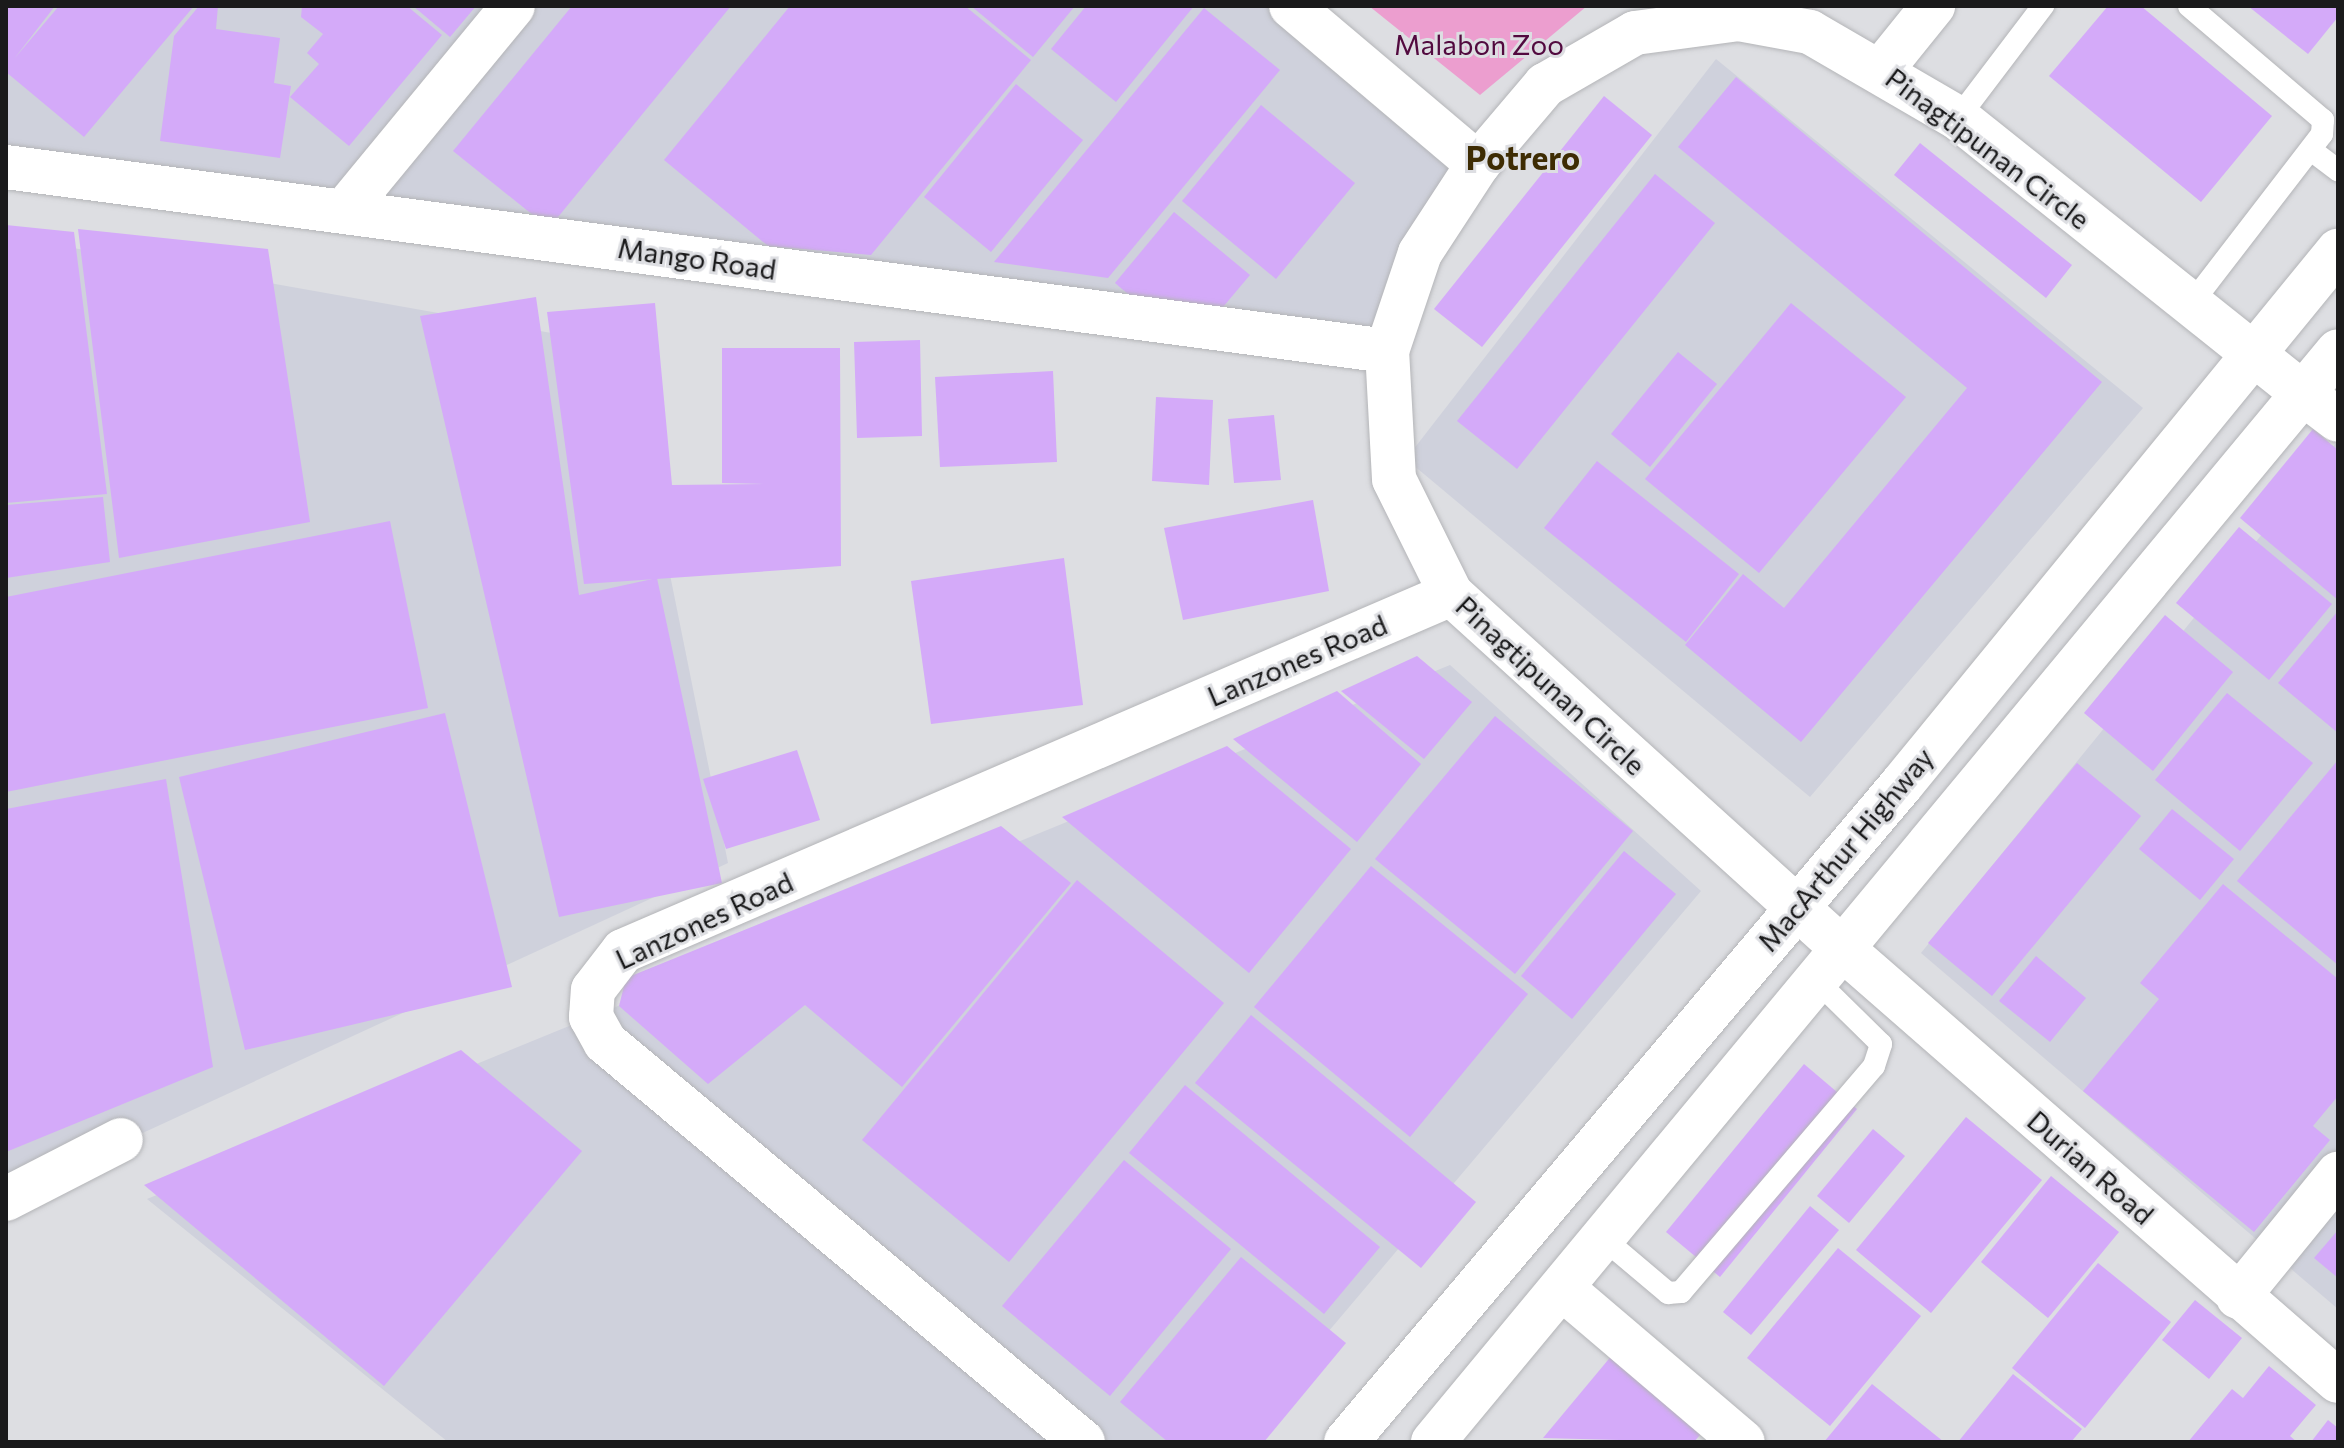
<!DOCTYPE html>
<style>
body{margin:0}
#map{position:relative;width:2344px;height:1448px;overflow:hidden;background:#dddee2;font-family:Commissioner,sans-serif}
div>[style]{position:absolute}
.built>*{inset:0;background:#cfd1dc}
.green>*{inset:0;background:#ec9ecf}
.building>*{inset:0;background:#d4aaf9}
.roads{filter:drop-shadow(0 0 2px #b4b5b8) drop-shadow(0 0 2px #b4b5b8)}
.service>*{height:22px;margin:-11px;padding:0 11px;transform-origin:11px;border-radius:11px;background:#fff}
.minor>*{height:44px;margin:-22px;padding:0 22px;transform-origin:22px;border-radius:22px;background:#fff}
.secondary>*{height:44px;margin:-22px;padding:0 22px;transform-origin:22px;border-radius:22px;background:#fff}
.trunk>*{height:44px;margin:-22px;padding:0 22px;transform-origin:22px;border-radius:22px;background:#fff}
span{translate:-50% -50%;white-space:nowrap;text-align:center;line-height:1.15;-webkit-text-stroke:6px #dddee2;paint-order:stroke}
.park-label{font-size:28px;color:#520a3f}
.street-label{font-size:28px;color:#1a1a1b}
.quarter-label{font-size:32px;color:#3e2c03;font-weight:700}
.frame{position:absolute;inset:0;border:8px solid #1a1a1b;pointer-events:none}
</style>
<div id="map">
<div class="built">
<div style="clip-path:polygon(6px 6px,1273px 6px,1469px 156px,1372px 357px,6px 144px)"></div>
<div style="clip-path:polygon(1716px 59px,2143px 408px,1810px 797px,1406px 459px)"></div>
<div style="clip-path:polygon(6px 236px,624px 346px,728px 863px,6px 1196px)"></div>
<div style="clip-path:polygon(2338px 441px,2338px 1309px,1921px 953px)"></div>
<div style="clip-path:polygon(1450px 665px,1701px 891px,1235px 1442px,448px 1442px,147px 1199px)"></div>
</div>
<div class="green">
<div style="clip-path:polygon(1369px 6px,1587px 6px,1480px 95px)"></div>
</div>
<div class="building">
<div style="clip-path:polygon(6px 6px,55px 6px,14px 59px,59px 6px,194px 6px,84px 137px,6px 72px)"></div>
<div style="clip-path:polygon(199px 6px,218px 6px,216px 29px,280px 38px,274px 83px,291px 86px,280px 158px,160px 141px,174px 36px)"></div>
<div style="clip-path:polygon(302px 6px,407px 6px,442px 35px,349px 146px,290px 97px,319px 64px,307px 53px,323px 34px,301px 17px)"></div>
<div style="clip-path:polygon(413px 6px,476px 6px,450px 37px)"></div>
<div style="clip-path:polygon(572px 6px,731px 6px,549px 228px,453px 151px)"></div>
<div style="clip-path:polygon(790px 6px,965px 6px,1031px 60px,871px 255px,768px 246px,664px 160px)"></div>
<div style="clip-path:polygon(971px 6px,1075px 6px,1033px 57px)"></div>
<div style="clip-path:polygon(1086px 6px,1194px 6px,1116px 102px,1051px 49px)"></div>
<div style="clip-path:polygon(2108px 6px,2141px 6px,2272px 116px,2201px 202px,2049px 76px)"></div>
<div style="clip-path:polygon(2248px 6px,2338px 6px,2338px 17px,2308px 54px)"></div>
<div style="clip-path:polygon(1204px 8px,1280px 70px,1108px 278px,994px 262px)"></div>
<div style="clip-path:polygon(1736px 77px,2102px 382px,1801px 742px,1685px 645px,1743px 574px,1784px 608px,1967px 388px,1678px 147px)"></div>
<div style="clip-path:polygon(1016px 84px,1083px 140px,991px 252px,924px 197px)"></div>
<div style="clip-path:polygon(1604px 96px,1652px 135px,1482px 347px,1434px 309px)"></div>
<div style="clip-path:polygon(1261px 105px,1355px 183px,1276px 279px,1182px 201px)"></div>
<div style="clip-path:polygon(1920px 143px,2072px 265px,2046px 298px,1894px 175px)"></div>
<div style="clip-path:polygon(1655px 174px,1715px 223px,1517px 469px,1457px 421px)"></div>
<div style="clip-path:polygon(1174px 212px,1250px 275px,1223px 307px,1135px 300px,1115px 283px)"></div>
<div style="clip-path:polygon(6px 225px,74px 232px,107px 494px,6px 503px)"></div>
<div style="clip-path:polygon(78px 229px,268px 249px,310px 522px,119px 558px)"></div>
<div style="clip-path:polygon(536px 297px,579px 595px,657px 578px,722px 883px,559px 917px,420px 316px)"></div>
<div style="clip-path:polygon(655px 303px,672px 485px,764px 484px,722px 483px,722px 348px,840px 348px,841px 566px,584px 584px,547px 312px)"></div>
<div style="clip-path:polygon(1791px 303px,1906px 397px,1759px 573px,1645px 479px)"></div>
<div style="clip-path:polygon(920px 340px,922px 436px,857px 438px,854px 342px)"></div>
<div style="clip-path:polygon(1678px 352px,1717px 384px,1650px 467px,1611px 434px)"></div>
<div style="clip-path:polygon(1053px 371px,1057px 462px,940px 467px,935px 377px)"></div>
<div style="clip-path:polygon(1156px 397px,1213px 400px,1209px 485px,1152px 481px)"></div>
<div style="clip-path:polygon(1274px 415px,1281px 480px,1234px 483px,1228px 419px)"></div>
<div style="clip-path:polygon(2313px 429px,2338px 450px,2338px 600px,2240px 518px)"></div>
<div style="clip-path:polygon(1597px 461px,1739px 574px,1686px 642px,1544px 528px)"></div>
<div style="clip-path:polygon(103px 497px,110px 562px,6px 578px,6px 505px)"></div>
<div style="clip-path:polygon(1313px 500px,1329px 591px,1183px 620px,1164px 528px)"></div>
<div style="clip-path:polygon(390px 521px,428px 708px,6px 792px,6px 597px)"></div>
<div style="clip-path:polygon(2239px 527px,2332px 604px,2269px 680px,2176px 603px)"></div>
<div style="clip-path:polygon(1064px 558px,1083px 705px,931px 724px,911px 581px)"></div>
<div style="clip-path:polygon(2338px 611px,2338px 733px,2278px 683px)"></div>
<div style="clip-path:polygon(2165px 615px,2233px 672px,2153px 771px,2084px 713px)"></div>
<div style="clip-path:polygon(1417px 656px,1472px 702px,1424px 759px,1341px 691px)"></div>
<div style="clip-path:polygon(1337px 691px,1421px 764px,1357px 842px,1233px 739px)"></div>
<div style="clip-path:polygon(2227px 693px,2313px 763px,2240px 851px,2155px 780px)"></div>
<div style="clip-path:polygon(445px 713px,512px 987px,245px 1050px,179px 777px)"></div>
<div style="clip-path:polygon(1495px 716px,1633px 831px,1515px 974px,1375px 859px)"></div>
<div style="clip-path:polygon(1227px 746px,1351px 849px,1249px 973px,1062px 817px)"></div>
<div style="clip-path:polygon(797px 750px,820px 820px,726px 849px,703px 779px)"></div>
<div style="clip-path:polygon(2338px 760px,2338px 965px,2237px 881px)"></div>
<div style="clip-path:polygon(2077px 763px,2141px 816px,1992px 996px,1928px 943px)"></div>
<div style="clip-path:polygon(166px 779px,213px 1067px,6px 1152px,6px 809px)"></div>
<div style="clip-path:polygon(2172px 809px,2234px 859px,2200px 900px,2139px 849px)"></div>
<div style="clip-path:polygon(1001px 826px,1071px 883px,902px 1087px,805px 1005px,708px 1084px,619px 1006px,626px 978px)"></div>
<div style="clip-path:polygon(1624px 851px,1676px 894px,1572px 1019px,1521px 976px)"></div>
<div style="clip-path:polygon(1371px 866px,1528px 994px,1410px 1137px,1254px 1007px)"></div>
<div style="clip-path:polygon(1077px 880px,1224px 1003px,1009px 1262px,862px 1140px)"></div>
<div style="clip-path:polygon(2223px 884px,2338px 979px,2338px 1096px,2313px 1126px,2330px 1140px,2254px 1232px,2083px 1091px,2159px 999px,2140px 983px)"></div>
<div style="clip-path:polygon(2036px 956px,2086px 998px,2050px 1042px,1999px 1001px)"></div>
<div style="clip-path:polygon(1251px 1015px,1476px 1202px,1421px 1268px,1195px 1083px)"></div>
<div style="clip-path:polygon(461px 1050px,582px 1151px,384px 1386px,144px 1185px)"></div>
<div style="clip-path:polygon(1804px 1064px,1857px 1109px,1720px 1277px,1666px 1232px)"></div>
<div style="clip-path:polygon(1185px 1085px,1380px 1247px,1324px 1314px,1129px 1153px)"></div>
<div style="clip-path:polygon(1966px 1117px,2042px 1180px,1931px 1313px,1856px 1250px)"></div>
<div style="clip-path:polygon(1873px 1129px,1905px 1156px,1849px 1223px,1817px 1196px)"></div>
<div style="clip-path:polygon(1124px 1160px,1231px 1249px,1110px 1396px,1002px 1306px)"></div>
<div style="clip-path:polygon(2051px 1176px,2119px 1232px,2048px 1318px,1981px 1262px)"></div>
<div style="clip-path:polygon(1810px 1206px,1839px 1230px,1751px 1335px,1723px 1312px)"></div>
<div style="clip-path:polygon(2338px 1230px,2338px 1278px,2314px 1258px)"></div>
<div style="clip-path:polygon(1838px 1248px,1921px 1316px,1830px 1426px,1747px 1358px)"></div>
<div style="clip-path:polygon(1241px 1257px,1346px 1343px,1264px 1442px,1168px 1442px,1120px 1402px)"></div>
<div style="clip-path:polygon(2098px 1263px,2171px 1322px,2085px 1428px,2012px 1368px)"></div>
<div style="clip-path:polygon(2195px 1300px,2242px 1338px,2209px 1379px,2162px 1340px)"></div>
<div style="clip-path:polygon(1613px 1354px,1705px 1429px,1694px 1442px,1543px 1438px)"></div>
<div style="clip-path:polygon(2269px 1366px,2316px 1405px,2290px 1436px,2297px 1442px,2188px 1442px,2232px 1389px,2243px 1398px)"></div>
<div style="clip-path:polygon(2013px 1374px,2082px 1429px,2071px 1442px,1958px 1442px)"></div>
<div style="clip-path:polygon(1872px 1384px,1944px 1442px,1824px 1442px)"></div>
<div style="clip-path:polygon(2328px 1420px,2338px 1428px,2338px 1442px,2311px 1442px)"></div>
</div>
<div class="roads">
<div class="service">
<div style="left:2189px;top:6px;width:176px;rotate:40.4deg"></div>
<div style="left:2323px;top:120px;width:14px;rotate:94deg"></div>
<div style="left:2322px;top:134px;width:215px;rotate:127.6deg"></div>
<div style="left:1958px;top:118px;width:141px;rotate:-52.8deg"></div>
<div style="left:2311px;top:150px;width:34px;rotate:37deg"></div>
<div style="left:1604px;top:1239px;width:84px;rotate:40.2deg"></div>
<div style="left:1668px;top:1293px;width:13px;rotate:-4deg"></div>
<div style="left:1681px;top:1292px;width:297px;rotate:-49.5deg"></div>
<div style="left:1874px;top:1066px;width:23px;rotate:-72deg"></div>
<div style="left:1881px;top:1044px;width:87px;rotate:-135.5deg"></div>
</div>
<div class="minor">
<div style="left:1883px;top:68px;width:80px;rotate:-51.1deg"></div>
<div style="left:6px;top:167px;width:1393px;rotate:7.59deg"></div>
<div style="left:345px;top:210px;width:264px;rotate:-50.5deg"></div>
<div style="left:2301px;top:392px;width:46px;rotate:37.1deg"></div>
<div style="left:1845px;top:951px;width:654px;rotate:41.1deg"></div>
<div style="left:6px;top:1199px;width:129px;rotate:-27.2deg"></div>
<div style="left:1563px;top:1289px;width:236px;rotate:40.4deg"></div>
<div style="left:2238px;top:1297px;width:159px;rotate:-50.9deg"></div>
<div style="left:1083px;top:1442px;width:623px;rotate:-140.08deg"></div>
<div style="left:605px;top:1042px;width:29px;rotate:-119deg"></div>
<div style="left:591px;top:1017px;width:27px;rotate:-86deg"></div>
<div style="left:593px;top:990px;width:49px;rotate:-52.4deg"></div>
<div style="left:623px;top:951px;width:902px;rotate:-23.32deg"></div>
</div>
<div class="secondary">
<div style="left:1291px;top:6px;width:245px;rotate:40.2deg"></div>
<div style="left:1845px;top:951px;width:532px;rotate:-137.82deg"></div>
<div style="left:1451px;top:594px;width:128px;rotate:-116.4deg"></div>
<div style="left:1394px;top:479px;width:128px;rotate:-93.1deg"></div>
<div style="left:1387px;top:351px;width:103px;rotate:-71.4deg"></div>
<div style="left:1420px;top:253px;width:106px;rotate:-56.9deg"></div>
<div style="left:1478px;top:164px;width:104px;rotate:-49.7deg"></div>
<div style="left:1545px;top:85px;width:104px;rotate:-30deg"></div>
<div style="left:1635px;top:33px;width:105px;rotate:-7.7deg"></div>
<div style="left:1739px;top:19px;width:72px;rotate:10.4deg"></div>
<div style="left:1810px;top:32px;width:171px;rotate:30.2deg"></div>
<div style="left:1958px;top:118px;width:439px;rotate:38.6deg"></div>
</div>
<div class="trunk">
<div style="left:1346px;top:1442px;width:861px;rotate:-49.8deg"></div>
<div style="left:1902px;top:784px;width:689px;rotate:-50.72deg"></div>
<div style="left:1433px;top:1442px;width:1417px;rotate:-50.32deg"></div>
</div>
</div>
<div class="park-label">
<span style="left:1479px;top:44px">Malabon Zoo</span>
</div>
<div class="street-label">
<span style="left:1988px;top:148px;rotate:37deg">Pinagtipunan Circle</span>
<span style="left:697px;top:258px;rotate:8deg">Mango Road</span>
<span style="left:1297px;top:660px;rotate:-23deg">Lanzones Road</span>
<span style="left:1551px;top:685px;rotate:43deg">Pinagtipunan Circle</span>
<span style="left:1845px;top:849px;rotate:-50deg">MacArthur Highway</span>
<span style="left:704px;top:920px;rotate:-25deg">Lanzones Road</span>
<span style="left:2091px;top:1167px;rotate:41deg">Durian Road</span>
</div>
<div class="quarter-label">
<span style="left:1523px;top:157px">Potrero</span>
</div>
<div class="frame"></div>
</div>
